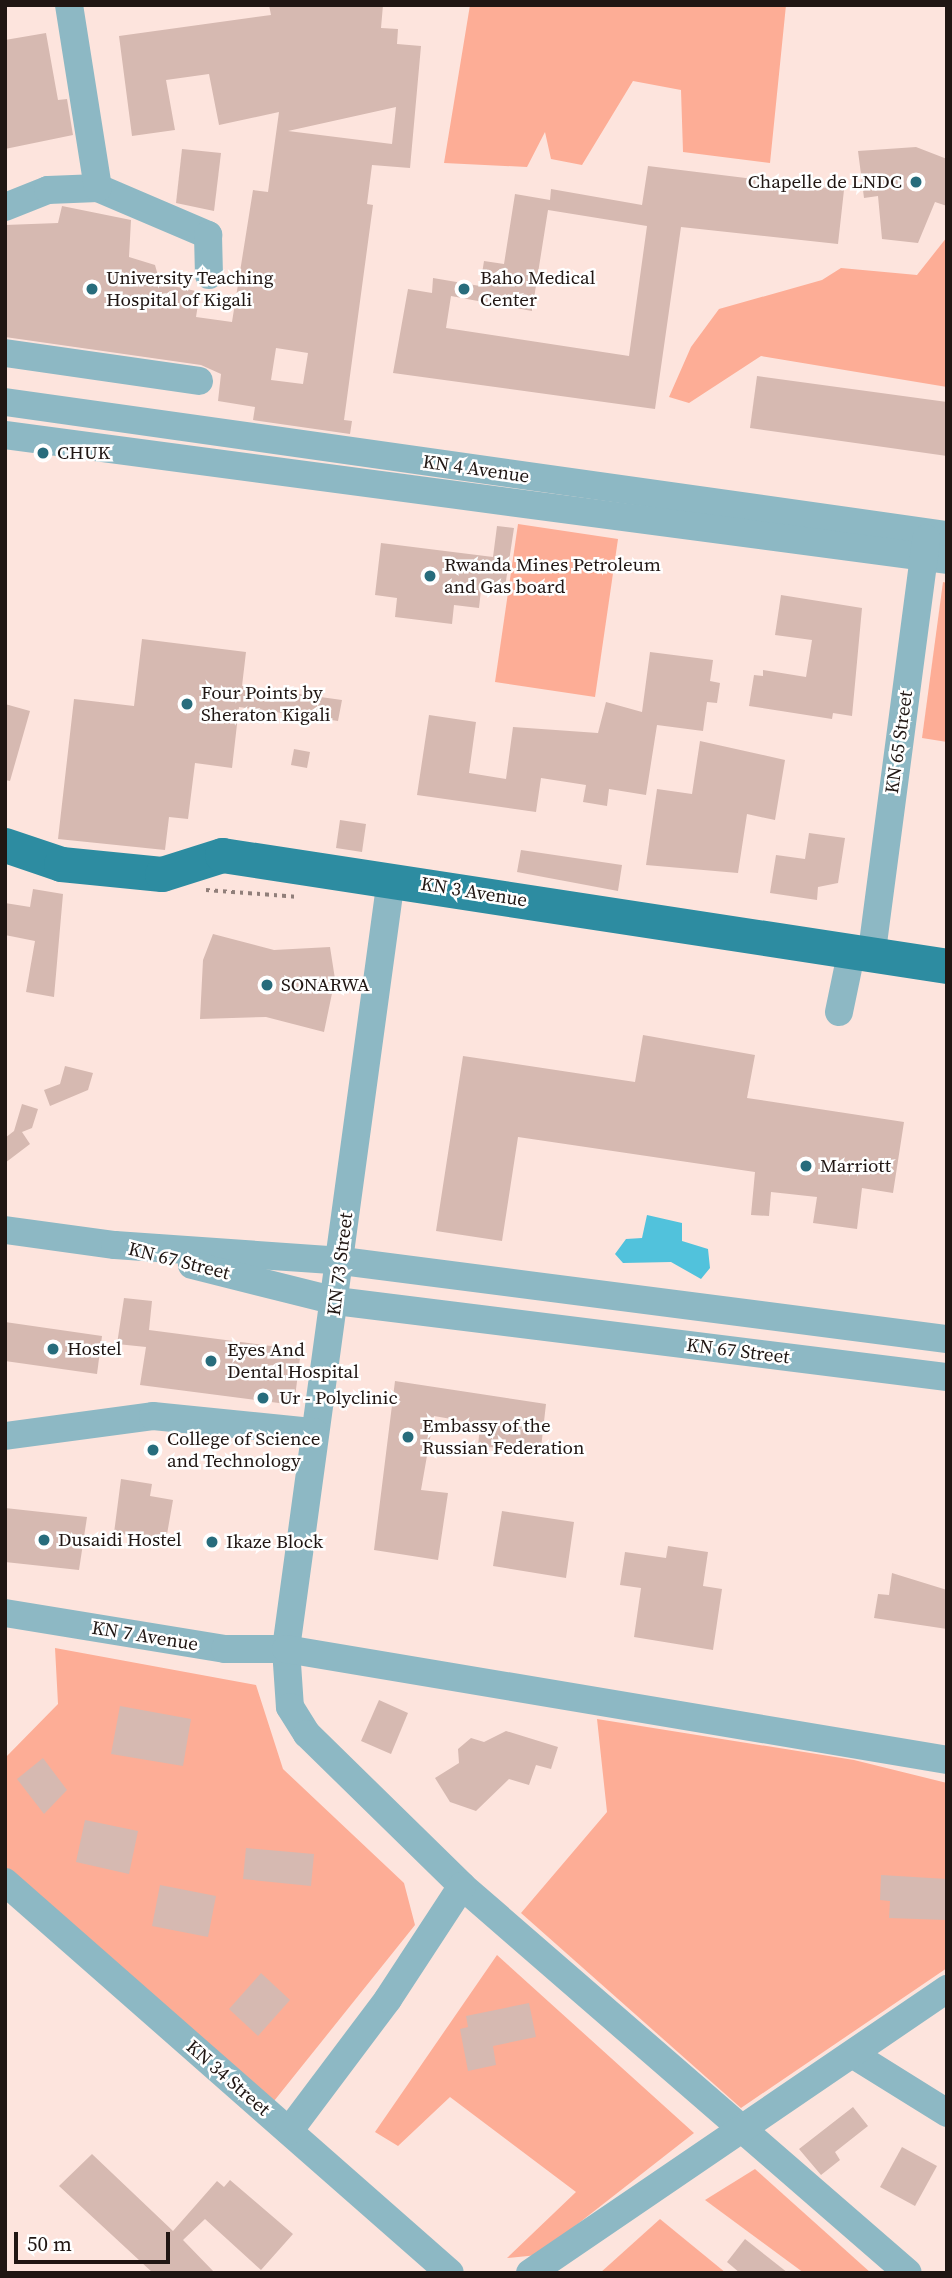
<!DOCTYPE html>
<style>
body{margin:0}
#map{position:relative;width:952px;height:2278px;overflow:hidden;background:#fde4dd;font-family:"Source Serif 4",serif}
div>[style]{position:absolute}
.green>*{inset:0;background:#fdad96}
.water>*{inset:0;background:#51c2dc}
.building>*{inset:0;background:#d6b9b1}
.path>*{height:3.5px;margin-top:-1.75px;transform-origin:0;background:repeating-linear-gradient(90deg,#917f7a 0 3.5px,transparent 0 8.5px)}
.minor>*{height:28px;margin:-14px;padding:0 14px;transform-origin:14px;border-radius:14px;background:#8db8c4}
.major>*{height:35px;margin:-17.5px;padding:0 17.5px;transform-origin:17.5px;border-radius:17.5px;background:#2d8ca1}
.dots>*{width:19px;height:19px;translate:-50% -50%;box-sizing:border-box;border:4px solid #fff;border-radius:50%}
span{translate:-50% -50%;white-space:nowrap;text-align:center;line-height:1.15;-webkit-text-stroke:5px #fff;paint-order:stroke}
.poi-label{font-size:19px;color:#201613}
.right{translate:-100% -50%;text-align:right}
.left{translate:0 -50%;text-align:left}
.street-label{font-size:19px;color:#201613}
.frame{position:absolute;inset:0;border:7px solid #201613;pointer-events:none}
.scale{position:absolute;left:14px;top:2232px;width:156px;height:32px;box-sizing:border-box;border:4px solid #201613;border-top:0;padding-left:9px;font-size:21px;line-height:24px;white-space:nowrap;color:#201613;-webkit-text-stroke:5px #fff;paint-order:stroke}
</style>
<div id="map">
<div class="green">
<div style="clip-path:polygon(470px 5px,786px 5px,770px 163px,683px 152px,681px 90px,633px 81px,582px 165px,551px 159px,545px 132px,527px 167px,444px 163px)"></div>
<div style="clip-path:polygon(947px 237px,947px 387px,761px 356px,689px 403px,669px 397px,691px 347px,719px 309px,822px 280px,841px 268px,917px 275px)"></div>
<div style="clip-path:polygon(518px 524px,618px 539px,595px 697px,495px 682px)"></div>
<div style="clip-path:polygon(943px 582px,947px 583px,947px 742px,922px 738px)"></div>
<div style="clip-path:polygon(55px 1648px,256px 1685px,283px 1769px,404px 1883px,415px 1925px,270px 2106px,5px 1871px,5px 1758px,58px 1704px)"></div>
<div style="clip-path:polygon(597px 1719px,854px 1760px,947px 1783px,947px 1968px,741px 2108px,521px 1913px,607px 1812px)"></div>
<div style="clip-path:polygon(497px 1955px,694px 2133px,538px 2255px,507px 2258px,576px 2192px,450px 2097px,398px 2146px,375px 2132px)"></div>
<div style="clip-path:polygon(755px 2169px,871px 2273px,804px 2273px,705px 2200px)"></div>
<div style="clip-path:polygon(660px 2219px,726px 2273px,600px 2273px)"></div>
</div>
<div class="water">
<div style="clip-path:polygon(647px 1215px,682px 1223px,682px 1241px,708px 1249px,710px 1268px,701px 1279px,671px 1262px,623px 1263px,615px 1254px,626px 1239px,642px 1238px)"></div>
</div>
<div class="building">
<div style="clip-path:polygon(evenodd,269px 5px,383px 5px,381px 28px,398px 29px,397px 44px,421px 46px,410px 168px,372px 165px,367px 204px,373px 205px,344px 420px,352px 421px,350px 434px,253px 420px,255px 407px,218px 401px,221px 374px,201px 365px,5px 337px,5px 225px,58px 223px,62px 206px,131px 220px,129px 257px,155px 265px,160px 283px,200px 292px,196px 317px,232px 322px,253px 190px,268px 192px,279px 112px,219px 125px,209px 74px,166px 80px,175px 130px,132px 136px,119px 36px,271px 15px,269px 5px,396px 107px,392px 144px,288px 131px,396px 107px,269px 5px,276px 348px,308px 353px,303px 384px,271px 380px,276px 348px)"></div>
<div style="clip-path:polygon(46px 33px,58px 100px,67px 99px,73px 135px,5px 149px,5px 40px)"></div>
<div style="clip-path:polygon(916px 147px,947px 159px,947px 206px,935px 202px,918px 243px,882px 239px,878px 196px,864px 198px,858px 151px)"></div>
<div style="clip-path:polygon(182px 149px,221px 153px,214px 211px,176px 203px)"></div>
<div style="clip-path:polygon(evenodd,648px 166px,844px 190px,838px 244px,681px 227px,655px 409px,393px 373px,408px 289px,432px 293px,433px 278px,480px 286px,484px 261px,504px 264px,515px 194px,550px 200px,551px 189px,642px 205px,648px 166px,548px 210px,647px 226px,629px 356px,446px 328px,451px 296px,532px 311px,548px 210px)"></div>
<div style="clip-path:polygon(757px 376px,947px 402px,947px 456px,750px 428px)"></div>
<div style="clip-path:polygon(497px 526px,514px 528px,504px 594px,481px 590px,479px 608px,454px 605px,452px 624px,395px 617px,397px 598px,375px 595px,381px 543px,493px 557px)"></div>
<div style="clip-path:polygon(781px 595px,862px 608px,852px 716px,833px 713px,832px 719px,749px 706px,754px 675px,763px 676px,763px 670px,806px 677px,812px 640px,775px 635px)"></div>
<div style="clip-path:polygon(142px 639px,246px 652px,242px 686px,342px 700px,338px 721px,239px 707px,232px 768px,195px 763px,188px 819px,169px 817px,165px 850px,58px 839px,74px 699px,134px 706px)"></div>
<div style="clip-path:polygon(650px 652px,713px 660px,710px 681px,720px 683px,717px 703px,707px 702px,703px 731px,657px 725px,646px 795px,609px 789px,607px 806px,583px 802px,586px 785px,541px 778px,536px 812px,417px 795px,429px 715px,476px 722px,469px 773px,506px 779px,513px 727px,598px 733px,606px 702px,642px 712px)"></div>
<div style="clip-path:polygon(5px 704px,30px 711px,10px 781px,5px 780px)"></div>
<div style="clip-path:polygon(700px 741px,785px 760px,775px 820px,747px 814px,738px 873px,646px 865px,657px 789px,692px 794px)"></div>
<div style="clip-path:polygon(294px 749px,310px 752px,307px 768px,291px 765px)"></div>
<div style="clip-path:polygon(340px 820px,366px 824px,362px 852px,336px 848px)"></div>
<div style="clip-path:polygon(809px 833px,845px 838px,838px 883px,818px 887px,817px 900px,770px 893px,776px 855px,805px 859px)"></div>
<div style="clip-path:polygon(521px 850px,622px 865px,618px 891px,517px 872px)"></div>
<div style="clip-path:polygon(33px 889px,63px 894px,54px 997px,26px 992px,35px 941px,5px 935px,5px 903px,30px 907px)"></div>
<div style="clip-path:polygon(213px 934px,274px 950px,330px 947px,335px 979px,324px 1032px,266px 1017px,200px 1019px,203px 960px)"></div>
<div style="clip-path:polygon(643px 1035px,755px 1055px,747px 1098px,904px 1122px,893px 1193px,862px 1188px,857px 1229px,813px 1223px,817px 1197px,771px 1192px,769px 1216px,751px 1215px,755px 1172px,518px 1137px,502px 1241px,436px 1231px,463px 1056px,635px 1082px)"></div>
<div style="clip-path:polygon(65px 1066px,93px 1073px,88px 1090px,50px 1106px,44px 1090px,60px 1084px)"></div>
<div style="clip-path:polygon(22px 1104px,38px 1109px,32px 1128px,22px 1132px,30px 1144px,5px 1163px,5px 1138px,14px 1131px)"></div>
<div style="clip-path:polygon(124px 1298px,152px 1301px,149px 1330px,301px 1350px,294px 1405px,140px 1385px,146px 1347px,117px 1344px)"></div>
<div style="clip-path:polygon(5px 1322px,102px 1336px,97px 1374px,5px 1361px)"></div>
<div style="clip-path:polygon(395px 1381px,546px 1404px,541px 1448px,478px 1447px,480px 1424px,434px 1416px,421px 1490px,448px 1493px,438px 1560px,374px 1550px)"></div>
<div style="clip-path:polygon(121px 1479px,152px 1484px,150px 1496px,173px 1500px,166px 1540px,114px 1533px)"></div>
<div style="clip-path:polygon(5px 1508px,87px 1517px,79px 1570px,5px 1562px)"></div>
<div style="clip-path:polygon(502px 1511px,574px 1522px,566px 1578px,493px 1566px)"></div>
<div style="clip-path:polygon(668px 1546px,708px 1552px,703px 1586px,722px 1589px,713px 1650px,634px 1637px,641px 1588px,620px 1585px,625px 1552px,666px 1558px)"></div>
<div style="clip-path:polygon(892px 1573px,947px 1590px,947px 1629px,874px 1618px,878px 1594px,889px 1595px)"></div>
<div style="clip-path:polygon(379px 1700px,408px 1713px,391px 1754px,361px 1741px)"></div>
<div style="clip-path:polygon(120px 1706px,191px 1719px,183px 1766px,111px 1754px)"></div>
<div style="clip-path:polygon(506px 1731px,558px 1747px,551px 1769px,536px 1765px,529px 1785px,509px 1779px,476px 1811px,450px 1802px,435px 1778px,459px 1763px,458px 1749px,471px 1738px,484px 1742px)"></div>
<div style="clip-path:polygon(43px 1758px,67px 1790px,44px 1814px,17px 1779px)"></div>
<div style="clip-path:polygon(85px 1820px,138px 1831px,129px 1874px,76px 1862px)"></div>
<div style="clip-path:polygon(246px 1848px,314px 1854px,311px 1886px,243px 1879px)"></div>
<div style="clip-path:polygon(881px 1875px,947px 1879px,946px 1920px,889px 1918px,890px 1901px,880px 1900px)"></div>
<div style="clip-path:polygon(160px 1885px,216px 1896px,208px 1937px,152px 1926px)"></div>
<div style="clip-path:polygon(261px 1973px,290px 2000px,258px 2036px,229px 2009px)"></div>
<div style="clip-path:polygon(529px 2003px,536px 2037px,493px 2046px,496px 2065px,468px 2071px,460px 2029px,468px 2027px,466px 2016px)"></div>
<div style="clip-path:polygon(853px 2107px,868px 2126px,835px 2152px,840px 2160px,821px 2175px,799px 2149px)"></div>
<div style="clip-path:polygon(902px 2147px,937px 2166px,915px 2206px,880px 2187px)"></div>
<div style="clip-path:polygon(92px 2154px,173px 2231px,217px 2181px,224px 2187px,230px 2180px,293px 2234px,261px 2270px,205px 2219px,183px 2240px,215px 2273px,153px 2273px,59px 2186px)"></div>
<div style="clip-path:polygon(745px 2239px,788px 2273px,740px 2273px,727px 2262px)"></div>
</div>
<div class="path">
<div style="left:206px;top:890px;width:93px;rotate:4.3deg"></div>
</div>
<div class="minor">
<div style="left:98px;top:188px;width:120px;rotate:23.1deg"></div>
<div style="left:208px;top:235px;width:40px;rotate:88.6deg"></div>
<div style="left:5px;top:207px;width:46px;rotate:-21.6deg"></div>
<div style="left:48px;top:190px;width:50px;rotate:-2.3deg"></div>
<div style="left:98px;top:188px;width:185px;rotate:-99deg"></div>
<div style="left:5px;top:353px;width:196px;rotate:8.2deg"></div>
<div style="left:5px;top:402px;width:951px;rotate:8.04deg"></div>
<div style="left:5px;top:435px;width:950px;rotate:7.56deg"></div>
<div style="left:391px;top:879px;width:777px;rotate:97.77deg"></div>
<div style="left:286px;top:1649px;width:58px;rotate:86.1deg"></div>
<div style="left:290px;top:1707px;width:32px;rotate:58deg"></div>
<div style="left:307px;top:1734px;width:217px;rotate:44.4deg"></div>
<div style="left:462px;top:1886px;width:590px;rotate:40.95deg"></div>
<div style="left:872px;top:951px;width:416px;rotate:-82.5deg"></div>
<div style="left:839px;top:1012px;width:64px;rotate:-78.3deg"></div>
<div style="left:5px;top:1230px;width:111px;rotate:7.8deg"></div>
<div style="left:115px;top:1245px;width:228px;rotate:4deg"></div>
<div style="left:342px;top:1261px;width:610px;rotate:7.35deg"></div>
<div style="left:192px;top:1265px;width:148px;rotate:14deg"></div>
<div style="left:336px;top:1301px;width:616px;rotate:7.09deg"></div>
<div style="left:5px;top:1436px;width:149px;rotate:-7.7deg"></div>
<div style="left:153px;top:1416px;width:162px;rotate:5.7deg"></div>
<div style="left:5px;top:1613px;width:223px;rotate:9.3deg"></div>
<div style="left:225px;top:1649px;width:61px"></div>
<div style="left:286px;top:1649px;width:670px;rotate:9.53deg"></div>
<div style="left:5px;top:1882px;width:592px;rotate:41.3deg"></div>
<div style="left:854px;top:2055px;width:110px;rotate:31.9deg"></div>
<div style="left:289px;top:2131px;width:165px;rotate:-53.1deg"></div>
<div style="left:388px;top:1999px;width:135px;rotate:-56.8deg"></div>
<div style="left:530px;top:2273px;width:505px;rotate:-34.26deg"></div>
</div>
<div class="major">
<div style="left:5px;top:845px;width:59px;rotate:18.7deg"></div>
<div style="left:61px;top:864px;width:101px;rotate:5.7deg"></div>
<div style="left:162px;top:874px;width:63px;rotate:-17.6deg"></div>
<div style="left:222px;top:855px;width:733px;rotate:8.7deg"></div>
</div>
<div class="dots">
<div style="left:916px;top:182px;background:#276c7c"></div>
<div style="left:92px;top:289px;background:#276c7c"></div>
<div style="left:464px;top:289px;background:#276c7c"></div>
<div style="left:43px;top:453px;background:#276c7c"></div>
<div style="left:430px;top:576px;background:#276c7c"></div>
<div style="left:187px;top:704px;background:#276c7c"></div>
<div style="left:267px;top:985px;background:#276c7c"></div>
<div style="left:806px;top:1166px;background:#276c7c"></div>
<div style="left:53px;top:1349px;background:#276c7c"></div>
<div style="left:211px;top:1361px;background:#276c7c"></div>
<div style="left:263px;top:1398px;background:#276c7c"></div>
<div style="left:408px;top:1437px;background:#276c7c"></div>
<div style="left:153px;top:1450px;background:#276c7c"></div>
<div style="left:44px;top:1540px;background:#276c7c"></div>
<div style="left:212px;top:1542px;background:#276c7c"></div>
</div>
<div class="poi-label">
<span class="right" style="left:902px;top:182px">Chapelle de LNDC</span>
<span class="left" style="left:106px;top:289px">University Teaching<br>Hospital of Kigali</span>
<span class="left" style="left:480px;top:289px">Baho Medical<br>Center</span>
<span class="left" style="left:57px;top:453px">CHUK</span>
<span class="left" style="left:444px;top:576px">Rwanda Mines Petroleum<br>and Gas board</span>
<span class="left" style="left:201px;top:704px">Four Points by<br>Sheraton Kigali</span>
<span class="left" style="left:281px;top:985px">SONARWA</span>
<span class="left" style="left:820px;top:1166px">Marriott</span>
<span class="left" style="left:67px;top:1349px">Hostel</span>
<span class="left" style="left:227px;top:1361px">Eyes And<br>Dental Hospital</span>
<span class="left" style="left:279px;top:1398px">Ur - Polyclinic</span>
<span class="left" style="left:422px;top:1437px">Embassy of the<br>Russian Federation</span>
<span class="left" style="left:167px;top:1450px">College of Science<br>and Technology</span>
<span class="left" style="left:58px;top:1540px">Dusaidi Hostel</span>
<span class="left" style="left:226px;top:1542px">Ikaze Block</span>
</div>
<div class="street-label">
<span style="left:476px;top:469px;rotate:8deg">KN 4 Avenue</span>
<span style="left:899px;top:742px;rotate:-82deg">KN 65 Street</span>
<span style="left:474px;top:892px;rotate:9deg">KN 3 Avenue</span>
<span style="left:179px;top:1261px;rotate:14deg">KN 67 Street</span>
<span style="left:340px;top:1264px;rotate:-83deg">KN 73 Street</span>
<span style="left:738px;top:1351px;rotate:7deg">KN 67 Street</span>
<span style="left:145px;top:1636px;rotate:9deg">KN 7 Avenue</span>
<span style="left:228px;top:2078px;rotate:41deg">KN 34 Street</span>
</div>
<div class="frame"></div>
<div class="scale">50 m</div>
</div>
